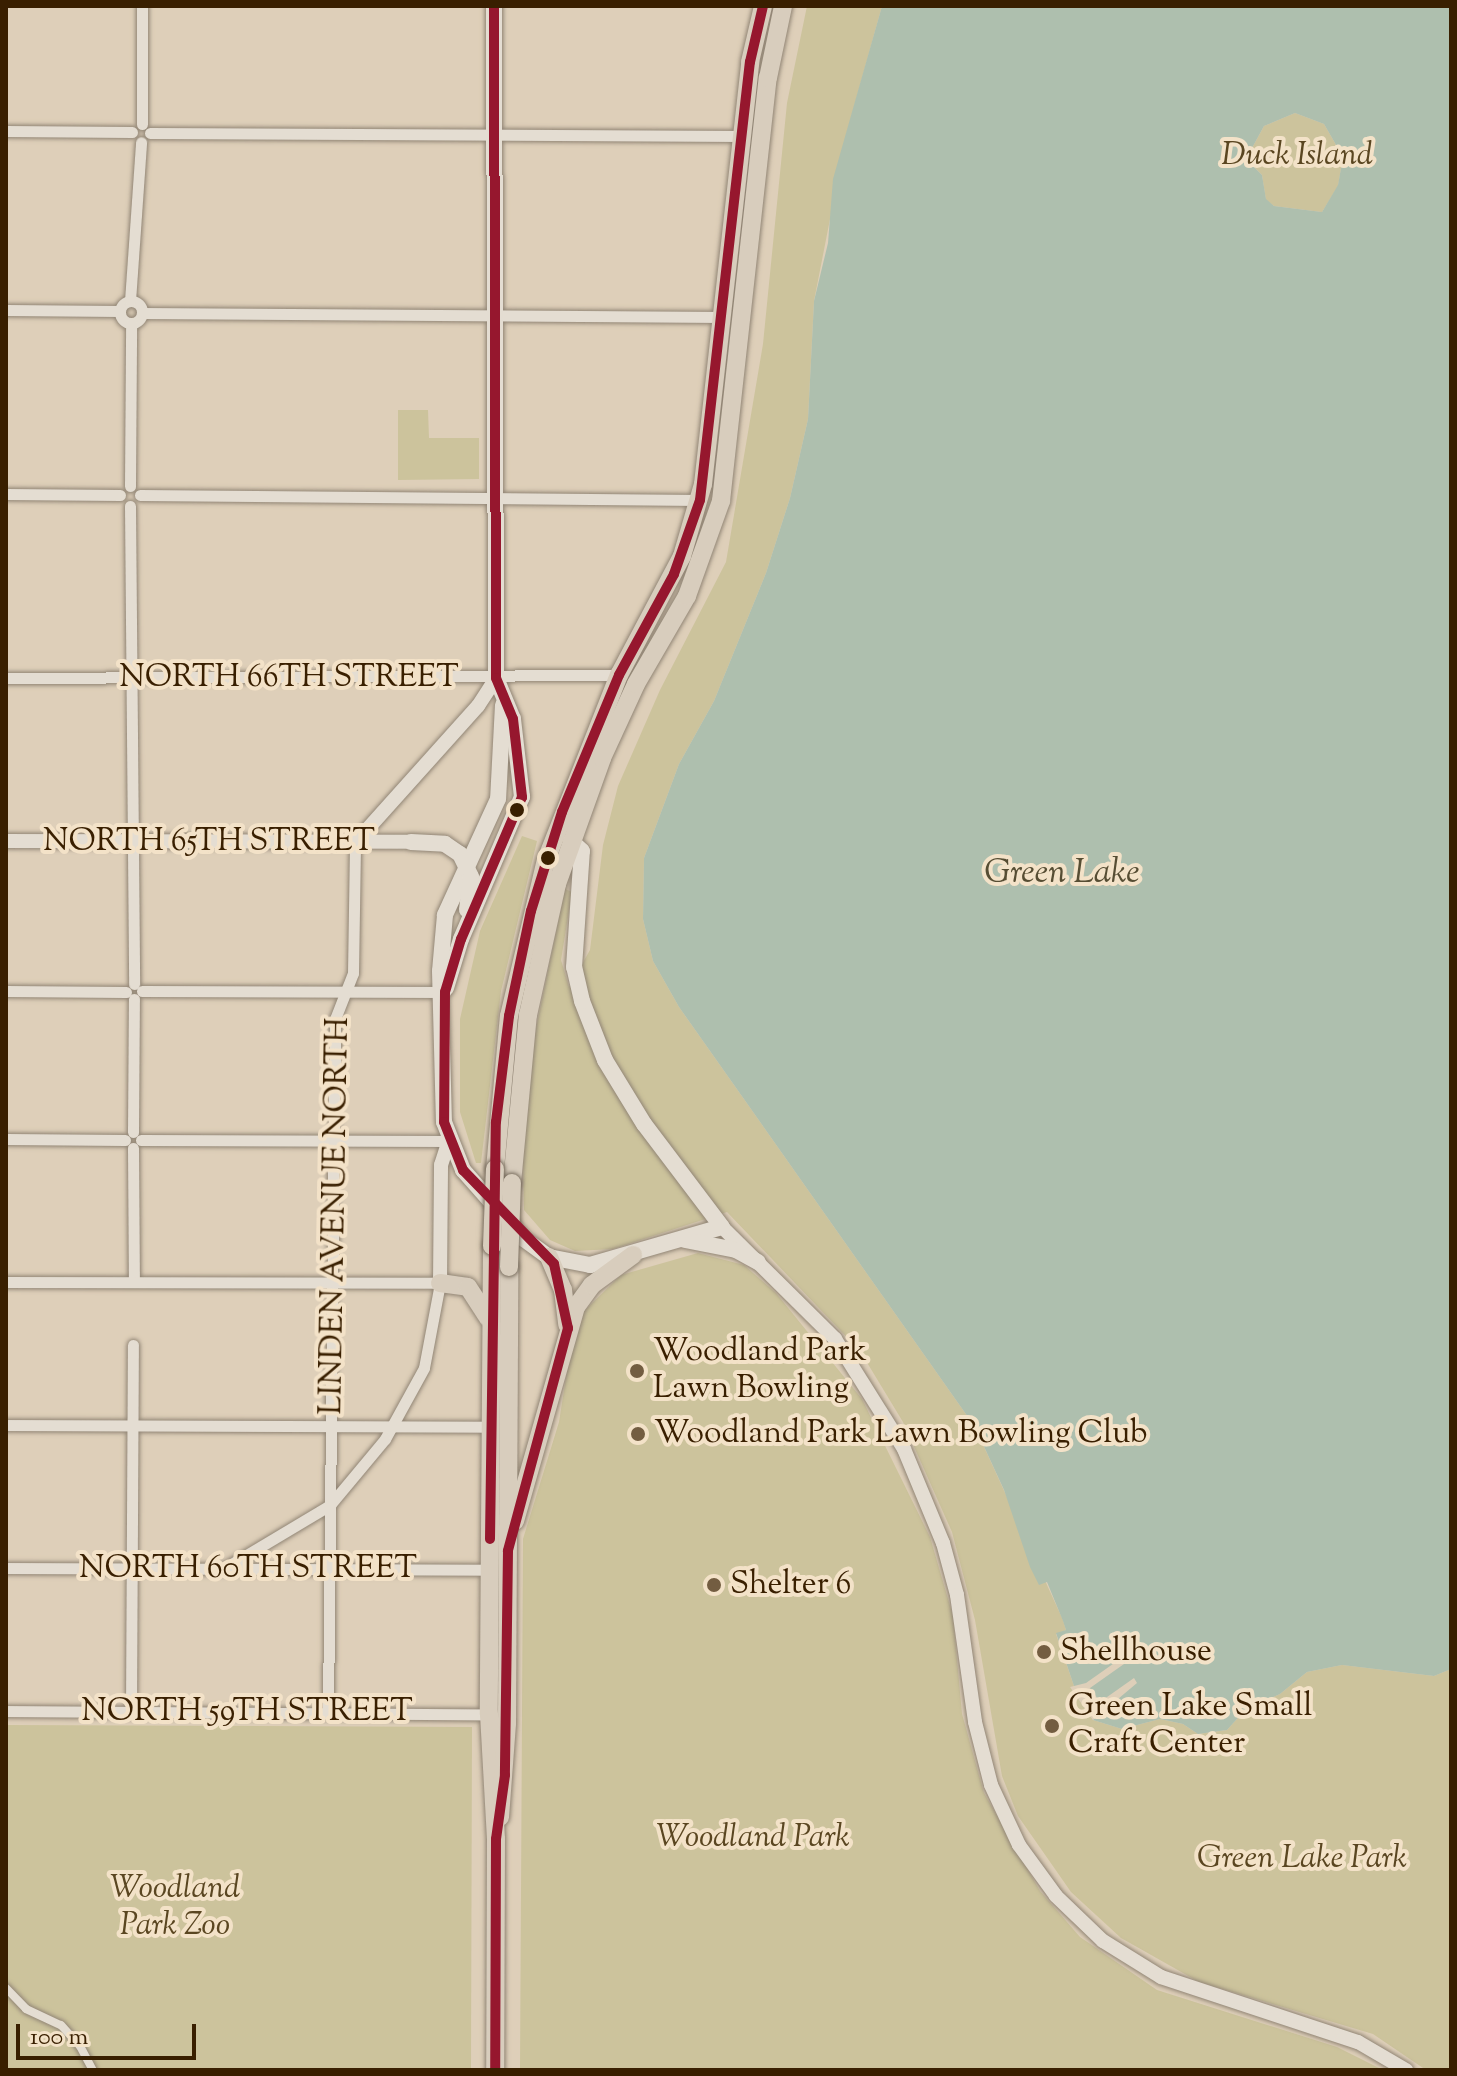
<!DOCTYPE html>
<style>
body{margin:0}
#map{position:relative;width:1457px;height:2076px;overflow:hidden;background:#decfb9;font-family:"Sorts Mill Goudy",serif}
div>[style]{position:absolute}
.green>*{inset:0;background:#ccc39c}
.water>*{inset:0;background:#aebfae}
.pier>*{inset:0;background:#decfb9}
.roads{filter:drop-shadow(0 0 2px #918575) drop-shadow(0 0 2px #918575)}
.pedestrian>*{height:8px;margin:-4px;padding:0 4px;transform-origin:4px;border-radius:4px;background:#e4ddd2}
.minor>*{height:11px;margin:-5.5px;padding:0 5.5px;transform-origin:5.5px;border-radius:5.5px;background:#e4ddd2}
.minor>.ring{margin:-5.5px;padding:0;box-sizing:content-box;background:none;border:11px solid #e4ddd2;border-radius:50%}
.tertiary>*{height:14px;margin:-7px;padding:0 7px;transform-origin:7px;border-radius:7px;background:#e4ddd2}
.secondary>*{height:16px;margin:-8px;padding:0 8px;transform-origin:8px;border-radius:8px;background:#e4ddd2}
.trunk>*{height:18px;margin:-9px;padding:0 9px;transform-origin:9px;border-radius:9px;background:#d8cdbd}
.bridges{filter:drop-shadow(0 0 2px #796d5e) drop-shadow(0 0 2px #796d5e)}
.trunk-bridge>*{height:18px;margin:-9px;padding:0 9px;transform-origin:9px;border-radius:9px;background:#d8cdbd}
.bus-1>*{height:10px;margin:-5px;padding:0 5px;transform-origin:5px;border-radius:5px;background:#96172e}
.dots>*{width:22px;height:22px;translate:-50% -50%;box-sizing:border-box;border:4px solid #f3e2c8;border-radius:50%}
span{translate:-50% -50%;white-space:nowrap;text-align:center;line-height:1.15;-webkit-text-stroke:8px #f3e2c8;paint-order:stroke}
.park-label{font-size:32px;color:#5a4621;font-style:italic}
.street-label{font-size:32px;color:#391f00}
.poi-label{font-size:32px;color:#391f00}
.left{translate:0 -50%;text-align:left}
.water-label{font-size:34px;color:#564d33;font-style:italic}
.frame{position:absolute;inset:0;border:8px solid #391f00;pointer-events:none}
.scale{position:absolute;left:16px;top:2024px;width:180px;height:36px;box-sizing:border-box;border:4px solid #391f00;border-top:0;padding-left:10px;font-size:24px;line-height:28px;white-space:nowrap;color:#391f00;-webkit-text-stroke:6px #f3e2c8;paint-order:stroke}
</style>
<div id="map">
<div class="green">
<div style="clip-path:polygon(807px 6px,882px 6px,847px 132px,814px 301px,808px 419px,790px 498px,766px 573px,714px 701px,679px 764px,644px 858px,643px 919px,653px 961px,679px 1007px,975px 1427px,1063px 1620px,1066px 1630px,1056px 1634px,1074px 1686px,1093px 1720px,1122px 1729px,1160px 1719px,1183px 1724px,1198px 1734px,1227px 1730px,1246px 1709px,1280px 1694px,1307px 1672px,1342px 1665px,1434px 1676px,1451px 1669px,1451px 2070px,1426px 2070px,1373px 2034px,1199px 1982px,1121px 1938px,1071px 1892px,1018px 1816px,1002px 1776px,975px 1620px,952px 1532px,903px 1422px,860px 1351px,727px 1212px,613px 1249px,575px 1251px,550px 1240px,524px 1210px,523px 1159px,535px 1033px,565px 889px,572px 892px,561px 960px,569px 987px,590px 950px,603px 845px,618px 786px,660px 690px,726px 562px,763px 344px,787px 103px)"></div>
<div style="clip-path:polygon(1295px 113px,1324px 124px,1343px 157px,1338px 186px,1322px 212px,1274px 206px,1266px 200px,1262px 175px,1246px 159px,1264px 126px)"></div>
<div style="clip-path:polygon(398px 410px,428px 410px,429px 438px,479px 438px,479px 479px,398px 480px)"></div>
<div style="clip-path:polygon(522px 836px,537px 841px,501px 991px,481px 1163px,476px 1163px,460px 1112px,460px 1019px,480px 931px)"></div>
<div style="clip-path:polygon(698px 1253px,744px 1265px,776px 1293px,862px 1399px,930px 1537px,953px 1616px,962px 1714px,984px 1793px,1040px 1891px,1080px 1937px,1157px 1990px,1337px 2047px,1383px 2070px,520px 2070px,523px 1539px,559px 1422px,571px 1346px,584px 1311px,621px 1275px)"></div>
<div style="clip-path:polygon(6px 1725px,472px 1727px,471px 2070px,6px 2070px)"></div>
</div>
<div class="water">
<div style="clip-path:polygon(evenodd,882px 6px,1451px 6px,1451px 1669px,1434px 1676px,1342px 1665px,1307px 1672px,1280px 1694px,1246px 1709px,1227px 1730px,1198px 1734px,1183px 1724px,1160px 1719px,1122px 1729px,1093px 1720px,1074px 1686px,1056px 1633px,1066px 1630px,1063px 1621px,1047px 1582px,1039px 1585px,1030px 1567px,1004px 1490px,975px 1427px,679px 1007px,653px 961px,643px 919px,644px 858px,679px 764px,714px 701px,766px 573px,790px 498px,808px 419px,814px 301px,828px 243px,833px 179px,882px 6px,1295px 113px,1324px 124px,1343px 157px,1338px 185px,1322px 212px,1274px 206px,1266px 199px,1262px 175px,1246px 159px,1264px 126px,1295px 113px)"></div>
</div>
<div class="pier">
<div style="clip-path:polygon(1120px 1659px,1124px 1664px,1090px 1688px,1100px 1702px,1134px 1678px,1137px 1683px,1093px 1720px,1070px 1687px,1086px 1683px)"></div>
</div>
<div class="roads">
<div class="pedestrian">
<div style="left:6px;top:1988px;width:29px;rotate:46deg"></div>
<div style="left:26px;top:2009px;width:38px;rotate:25deg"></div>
<div style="left:61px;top:2025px;width:28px;rotate:48deg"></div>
<div style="left:80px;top:2046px;width:27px;rotate:62deg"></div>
</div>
<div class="minor">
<div style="left:142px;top:124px;width:118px;rotate:-90deg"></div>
<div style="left:6px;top:131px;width:126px;rotate:0.5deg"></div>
<div style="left:150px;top:133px;width:593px;rotate:0.29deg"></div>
<div class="ring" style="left:120px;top:301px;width:11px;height:11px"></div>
<div style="left:130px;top:301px;width:159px;rotate:-86deg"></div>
<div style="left:6px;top:310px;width:114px;rotate:0.5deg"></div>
<div style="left:142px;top:313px;width:582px;rotate:0.39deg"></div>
<div style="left:130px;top:486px;width:163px;rotate:-89.6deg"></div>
<div style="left:6px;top:494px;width:114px;rotate:0.5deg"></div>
<div style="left:140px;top:495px;width:560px;rotate:0.51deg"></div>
<div style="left:130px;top:506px;width:478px;rotate:89.5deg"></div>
<div style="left:6px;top:678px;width:613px;rotate:-0.28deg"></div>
<div style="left:6px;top:991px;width:120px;rotate:0.5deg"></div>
<div style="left:142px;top:991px;width:303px;rotate:0.2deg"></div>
<div style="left:133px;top:1132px;width:133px;rotate:-89.6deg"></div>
<div style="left:6px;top:1139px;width:119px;rotate:0.5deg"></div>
<div style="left:141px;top:1140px;width:308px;rotate:0.2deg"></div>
<div style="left:133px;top:1148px;width:134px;rotate:89.6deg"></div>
<div style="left:6px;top:1282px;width:434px;rotate:0.1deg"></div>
<div style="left:440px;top:1283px;width:86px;rotate:100.7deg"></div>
<div style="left:424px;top:1368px;width:81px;rotate:118.8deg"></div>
<div style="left:385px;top:1439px;width:86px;rotate:129.8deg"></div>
<div style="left:330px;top:1505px;width:125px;rotate:149.1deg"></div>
<div style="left:6px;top:1425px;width:484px;rotate:0.2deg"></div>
<div style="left:6px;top:1568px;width:484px;rotate:0.2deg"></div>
<div style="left:6px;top:1711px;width:483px;rotate:0.4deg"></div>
<div style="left:131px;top:1711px;width:366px;rotate:-89.7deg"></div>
<div style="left:328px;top:1713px;width:694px;rotate:-89.42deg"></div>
<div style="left:335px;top:1019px;width:49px;rotate:-68.6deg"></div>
<div style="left:353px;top:973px;width:130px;rotate:-89.1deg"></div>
</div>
<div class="tertiary">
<div style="left:6px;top:841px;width:405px;rotate:0.1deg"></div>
<div style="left:355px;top:843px;width:184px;rotate:-48.1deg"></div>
<div style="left:478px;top:706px;width:33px;rotate:-57deg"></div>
<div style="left:722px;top:1227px;width:159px;rotate:44.7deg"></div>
<div style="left:835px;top:1339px;width:130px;rotate:57.9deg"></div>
<div style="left:904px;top:1449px;width:102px;rotate:67.5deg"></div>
<div style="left:943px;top:1543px;width:54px;rotate:74.9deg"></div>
<div style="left:957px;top:1595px;width:128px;rotate:81.9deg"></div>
<div style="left:975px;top:1722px;width:65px;rotate:75.7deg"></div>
<div style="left:991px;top:1785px;width:66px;rotate:65deg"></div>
<div style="left:1019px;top:1845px;width:63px;rotate:54deg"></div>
<div style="left:1056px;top:1896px;width:65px;rotate:43.8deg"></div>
<div style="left:1103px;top:1941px;width:68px;rotate:31.8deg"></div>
<div style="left:1161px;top:1977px;width:207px;rotate:18.3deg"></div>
<div style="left:1358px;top:2042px;width:56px;rotate:30.3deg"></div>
<div style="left:440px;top:1283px;width:118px;rotate:-89.5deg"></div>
<div style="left:441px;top:1165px;width:25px;rotate:-72deg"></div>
</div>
<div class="secondary">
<div style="left:503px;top:705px;width:94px;rotate:93deg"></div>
<div style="left:498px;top:799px;width:128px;rotate:114.6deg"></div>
<div style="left:445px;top:915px;width:56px;rotate:95.1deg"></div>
<div style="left:440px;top:971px;width:151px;rotate:88.5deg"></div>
<div style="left:444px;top:1122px;width:52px;rotate:68.4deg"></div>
<div style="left:463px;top:1170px;width:92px;rotate:48.5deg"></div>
<div style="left:524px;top:1239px;width:31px;rotate:36deg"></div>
<div style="left:549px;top:1257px;width:42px;rotate:11deg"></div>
<div style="left:590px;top:1265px;width:137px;rotate:-16.1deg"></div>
<div style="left:722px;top:1227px;width:129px;rotate:-127.1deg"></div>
<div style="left:644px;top:1124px;width:75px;rotate:-121.4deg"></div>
<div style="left:605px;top:1060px;width:63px;rotate:-111.3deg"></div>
<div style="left:582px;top:1001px;width:35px;rotate:-103deg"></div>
<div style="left:574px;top:967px;width:116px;rotate:-86.1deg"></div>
<div style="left:582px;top:851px;width:15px;rotate:-138deg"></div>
<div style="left:411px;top:842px;width:34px;rotate:3deg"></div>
<div style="left:445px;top:844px;width:18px;rotate:34deg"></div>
<div style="left:460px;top:854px;width:25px;rotate:64deg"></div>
<div style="left:471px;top:877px;width:33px;rotate:97deg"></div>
<div style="left:446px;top:988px;width:51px;rotate:-73deg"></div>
<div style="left:461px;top:939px;width:155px;rotate:-66.8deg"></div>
<div style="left:522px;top:797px;width:79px;rotate:-96.6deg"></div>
<div style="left:513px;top:719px;width:44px;rotate:-112.5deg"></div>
<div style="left:496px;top:678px;width:672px;rotate:-90.17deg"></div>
<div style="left:685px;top:1240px;width:52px;rotate:11.1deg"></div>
<div style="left:736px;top:1250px;width:25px;rotate:29deg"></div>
</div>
<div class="trunk">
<div style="left:495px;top:1169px;width:154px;rotate:-84.8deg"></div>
<div style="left:509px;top:1016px;width:160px;rotate:-76.7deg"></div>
<div style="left:546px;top:860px;width:199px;rotate:-68.5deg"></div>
<div style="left:619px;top:675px;width:135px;rotate:-62.1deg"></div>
<div style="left:682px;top:556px;width:75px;rotate:-73.7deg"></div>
<div style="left:703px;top:484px;width:425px;rotate:-83.6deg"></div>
<div style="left:750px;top:62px;width:57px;rotate:-76.9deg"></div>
<div style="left:512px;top:1183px;width:169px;rotate:-84.6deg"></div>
<div style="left:528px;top:1015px;width:134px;rotate:-77.5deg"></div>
<div style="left:557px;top:884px;width:134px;rotate:-70.3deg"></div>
<div style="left:602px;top:758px;width:81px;rotate:-65.3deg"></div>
<div style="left:636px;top:684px;width:102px;rotate:-59.9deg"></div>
<div style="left:687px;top:596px;width:101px;rotate:-70.3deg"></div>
<div style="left:721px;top:501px;width:426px;rotate:-83.7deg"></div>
<div style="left:768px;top:78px;width:74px;rotate:-78.2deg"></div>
<div style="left:492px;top:1246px;width:468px;rotate:90.4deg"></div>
<div style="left:489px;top:1714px;width:125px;rotate:86.8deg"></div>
<div style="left:496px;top:1839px;width:231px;rotate:90.2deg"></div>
<div style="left:549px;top:1257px;width:36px;rotate:67deg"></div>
<div style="left:563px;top:1290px;width:35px;rotate:83deg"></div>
<div style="left:440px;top:1283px;width:28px;rotate:8deg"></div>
<div style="left:468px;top:1287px;width:37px;rotate:57deg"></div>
<div style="left:515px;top:1521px;width:223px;rotate:-74.1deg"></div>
<div style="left:576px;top:1307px;width:27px;rotate:-54deg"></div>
<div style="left:592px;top:1285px;width:51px;rotate:-36.2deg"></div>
<div style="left:500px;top:1817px;width:94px;rotate:-85.7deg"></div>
<div style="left:507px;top:1723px;width:456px;rotate:-89.7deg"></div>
</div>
</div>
<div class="bridges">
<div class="trunk-bridge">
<div style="left:492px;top:1246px;width:77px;rotate:-87.8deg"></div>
<div style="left:509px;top:1267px;width:84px;rotate:-88deg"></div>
</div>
</div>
<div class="bus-1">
<div style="left:494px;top:6px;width:672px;rotate:89.83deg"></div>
<div style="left:496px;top:678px;width:44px;rotate:67.5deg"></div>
<div style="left:513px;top:719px;width:79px;rotate:83.4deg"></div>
<div style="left:522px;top:797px;width:155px;rotate:113.2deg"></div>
<div style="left:461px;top:939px;width:55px;rotate:106.8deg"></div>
<div style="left:445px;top:992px;width:130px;rotate:90.4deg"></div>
<div style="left:444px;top:1122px;width:52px;rotate:68.4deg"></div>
<div style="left:463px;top:1170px;width:131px;rotate:45.9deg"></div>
<div style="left:554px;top:1264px;width:66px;rotate:77.7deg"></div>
<div style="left:568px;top:1328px;width:231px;rotate:105.1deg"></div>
<div style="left:508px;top:1551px;width:224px;rotate:90.8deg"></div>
<div style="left:505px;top:1775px;width:65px;rotate:98deg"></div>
<div style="left:496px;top:1839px;width:231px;rotate:90.2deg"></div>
<div style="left:490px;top:1539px;width:417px;rotate:-89.2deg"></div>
<div style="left:496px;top:1122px;width:107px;rotate:-83deg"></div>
<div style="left:509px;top:1016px;width:107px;rotate:-78.2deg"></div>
<div style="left:531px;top:911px;width:104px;rotate:-72.6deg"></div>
<div style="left:562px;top:812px;width:148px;rotate:-67.4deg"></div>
<div style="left:619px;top:675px;width:115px;rotate:-61.4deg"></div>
<div style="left:674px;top:574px;width:78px;rotate:-70.6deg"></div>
<div style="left:700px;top:500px;width:441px;rotate:-83.5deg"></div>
<div style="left:750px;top:62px;width:57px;rotate:-76.9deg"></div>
</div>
<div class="dots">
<div style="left:517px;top:810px;background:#391f00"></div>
<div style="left:548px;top:858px;background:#391f00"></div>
<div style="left:637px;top:1371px;background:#735d41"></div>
<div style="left:638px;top:1434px;background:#735d41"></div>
<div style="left:714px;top:1585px;background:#735d41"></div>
<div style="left:1044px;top:1652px;background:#735d41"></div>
<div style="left:1052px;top:1726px;background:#735d41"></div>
</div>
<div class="park-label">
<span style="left:1297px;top:156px">Duck Island</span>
<span style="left:753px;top:1838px">Woodland Park</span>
<span style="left:1302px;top:1859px">Green Lake Park</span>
<span style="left:175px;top:1908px">Woodland<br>Park Zoo</span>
</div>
<div class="street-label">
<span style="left:289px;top:678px">NORTH 66TH STREET</span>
<span style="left:209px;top:842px">NORTH 65TH STREET</span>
<span style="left:336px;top:1216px;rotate:-89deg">LINDEN AVENUE NORTH</span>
<span style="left:248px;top:1569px">NORTH 60TH STREET</span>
<span style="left:247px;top:1712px">NORTH 59TH STREET</span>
</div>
<div class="poi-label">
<span class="left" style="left:653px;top:1371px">Woodland Park<br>Lawn Bowling</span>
<span class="left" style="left:654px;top:1434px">Woodland Park Lawn Bowling Club</span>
<span class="left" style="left:730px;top:1585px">Shelter 6</span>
<span class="left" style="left:1060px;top:1652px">Shellhouse</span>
<span class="left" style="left:1068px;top:1726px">Green Lake Small<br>Craft Center</span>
</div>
<div class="water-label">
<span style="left:1062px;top:874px">Green Lake</span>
</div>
<div class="frame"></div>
<div class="scale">100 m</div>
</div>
